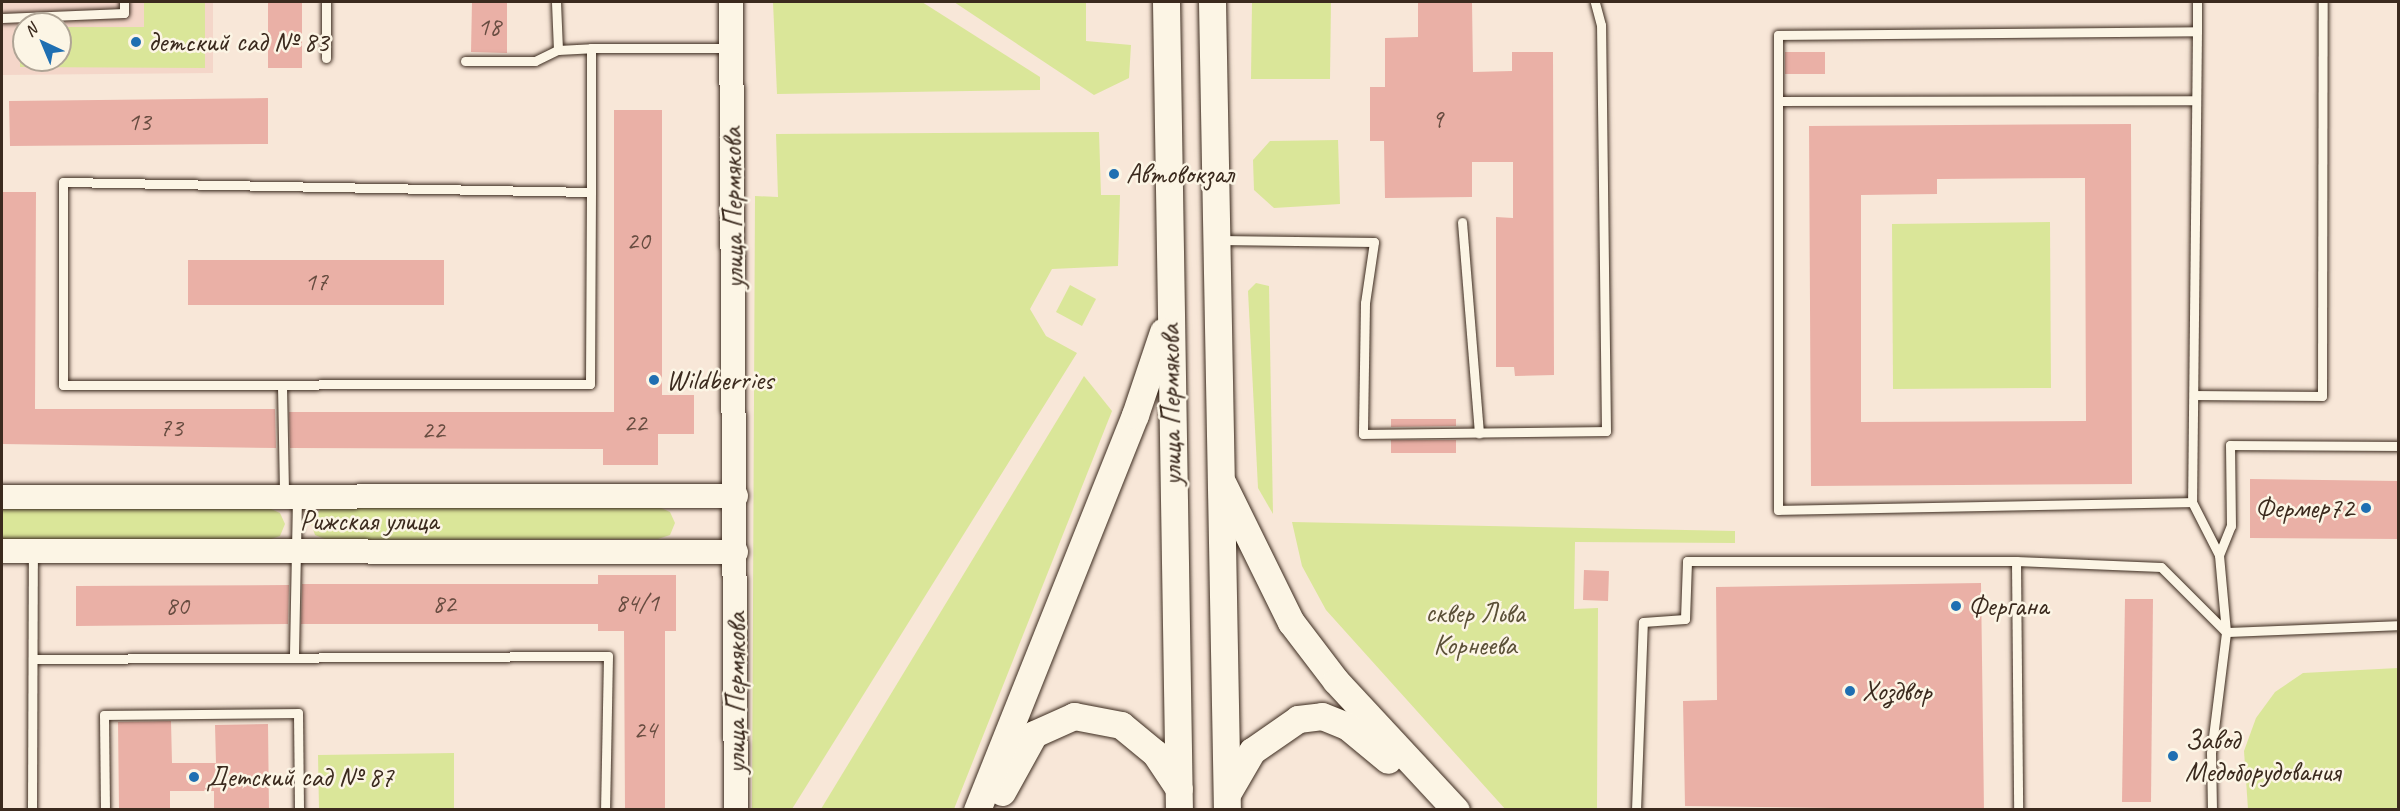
<!DOCTYPE html>
<meta charset="utf-8">
<style>
body{margin:0}
#map{position:relative;width:2400px;height:811px;overflow:hidden;background:#f8e7d8;font-family:Caveat,sans-serif}
div>[style]{position:absolute}
.built>*{inset:0;background:#f4d6c9}
.green>*{inset:0;background:#dae699}
.building>*{inset:0;background:#eab0a6}
.roads{filter:drop-shadow(0 0 2px #3b2a1e) drop-shadow(0 0 2px #3b2a1e)}
.service>*{height:9px;margin:-4.5px;padding:0 4.5px;transform-origin:4.5px;border-radius:4.5px;background:#fcf5e5}
.tertiary>*{height:24px;margin:-12px;padding:0 12px;transform-origin:12px;border-radius:12px;background:#fcf5e5}
.secondary>*{height:27px;margin:-13.5px;padding:0 13.5px;transform-origin:13.5px;border-radius:13.5px;background:#fcf5e5}
.dots>*{width:16px;height:16px;translate:-50% -50%;box-sizing:border-box;border:3px solid #fcf5e5;border-radius:50%}
span{translate:-50% -50%;white-space:nowrap;text-align:center;line-height:1.15;-webkit-text-stroke:5px #fcf5e5;paint-order:stroke}
.number-label{font-size:26px;color:#674c40}
.number-label span{-webkit-text-stroke-width:0}
.poi-label{font-size:28px;color:#3b2a1e}
.left{translate:0 -50%;text-align:left}
.right{translate:-100% -50%;text-align:right}
.street-label{font-size:28px;color:#3b2a1e}
.park-label{font-size:28px;color:#5b5037}
.frame{position:absolute;inset:0;border:3px solid #3b2a1e;pointer-events:none}
.north{position:absolute;left:12px;top:12px;width:60px;height:60px;box-sizing:border-box;background:#fcf5e5;border:2px solid #afa495;border-radius:50%;rotate:316deg;font-size:16px;font-weight:700;line-height:24px;text-align:center;color:#3b2a1e}
.north::after{content:'';display:block;margin:auto;width:21px;height:27px;background:#1f6fb2;clip-path:polygon(50% 0,100% 100%,50% 72%,0 100%)}
</style>
<div id="map">
<div class="built">
<div style="clip-path:polygon(evenodd,2px 2px,213px 2px,213px 73px,2px 75px,2px 2px,24px 24px,60px 24px,60px 60px,24px 60px,24px 24px)"></div>
</div>
<div class="green">
<div style="clip-path:polygon(144px 2px,205px 2px,205px 68px,20px 67px,20px 27px,24px 60px,60px 60px,60px 27px,144px 27px)"></div>
<div style="clip-path:polygon(773px 2px,922px 2px,1040px 77px,1040px 90px,777px 94px)"></div>
<div style="clip-path:polygon(954px 2px,1086px 2px,1086px 41px,1131px 45px,1129px 78px,1094px 95px)"></div>
<div style="clip-path:polygon(1252px 2px,1331px 2px,1330px 79px,1251px 79px)"></div>
<div style="clip-path:polygon(1099px 132px,1101px 195px,1120px 195px,1118px 266px,1052px 269px,1030px 309px,1046px 336px,1077px 353px,792px 809px,752px 809px,755px 196px,778px 197px,776px 134px)"></div>
<div style="clip-path:polygon(1338px 140px,1340px 204px,1274px 208px,1254px 190px,1253px 160px,1270px 141px)"></div>
<div style="clip-path:polygon(2050px 222px,2051px 388px,1893px 389px,1892px 224px)"></div>
<div style="clip-path:polygon(1256px 283px,1269px 286px,1273px 514px,1258px 488px,1248px 291px)"></div>
<div style="clip-path:polygon(1070px 285px,1096px 299px,1082px 326px,1056px 312px)"></div>
<div style="clip-path:polygon(1084px 376px,1112px 411px,954px 809px,821px 809px)"></div>
<div style="clip-path:polygon(659px 507px,670px 512px,675px 523px,670px 535px,658px 539px,327px 540px,315px 535px,311px 523px,321px 508px)"></div>
<div style="clip-path:polygon(2px 508px,269px 508px,280px 513px,285px 524px,280px 536px,268px 540px,2px 541px)"></div>
<div style="clip-path:polygon(1292px 522px,1735px 531px,1735px 543px,1575px 542px,1574px 609px,1598px 608px,1597px 809px,1506px 810px,1326px 610px,1302px 566px)"></div>
<div style="clip-path:polygon(2398px 668px,2398px 809px,2248px 809px,2244px 751px,2256px 718px,2275px 692px,2303px 673px)"></div>
<div style="clip-path:polygon(454px 753px,454px 809px,319px 809px,318px 755px)"></div>
</div>
<div class="building">
<div style="clip-path:polygon(268px 2px,302px 2px,302px 68px,268px 68px)"></div>
<div style="clip-path:polygon(472px 2px,507px 2px,507px 53px,471px 52px)"></div>
<div style="clip-path:polygon(1418px 2px,1472px 2px,1473px 72px,1512px 71px,1512px 52px,1553px 52px,1554px 375px,1515px 376px,1514px 367px,1496px 367px,1496px 217px,1513px 218px,1513px 162px,1472px 162px,1472px 197px,1385px 198px,1384px 141px,1370px 141px,1370px 87px,1385px 87px,1385px 38px,1418px 37px)"></div>
<div style="clip-path:polygon(1785px 52px,1825px 52px,1825px 74px,1785px 74px)"></div>
<div style="clip-path:polygon(268px 98px,268px 144px,10px 146px,9px 101px)"></div>
<div style="clip-path:polygon(614px 110px,662px 110px,662px 395px,694px 395px,694px 434px,658px 434px,658px 465px,603px 465px,603px 449px,290px 448px,289px 412px,614px 412px)"></div>
<div style="clip-path:polygon(evenodd,2131px 124px,2132px 484px,1811px 486px,1809px 126px,2131px 124px,2085px 178px,2086px 421px,1861px 422px,1861px 195px,1937px 194px,1937px 179px,2085px 178px)"></div>
<div style="clip-path:polygon(2px 192px,36px 192px,35px 409px,275px 409px,276px 448px,2px 444px)"></div>
<div style="clip-path:polygon(188px 260px,444px 260px,444px 305px,188px 305px)"></div>
<div style="clip-path:polygon(1391px 419px,1456px 419px,1456px 426px,1391px 427px)"></div>
<div style="clip-path:polygon(1391px 440px,1456px 440px,1456px 453px,1391px 453px)"></div>
<div style="clip-path:polygon(2250px 479px,2398px 481px,2398px 539px,2250px 538px)"></div>
<div style="clip-path:polygon(1584px 570px,1609px 571px,1608px 601px,1583px 600px)"></div>
<div style="clip-path:polygon(598px 575px,676px 575px,676px 631px,665px 631px,665px 810px,625px 810px,624px 631px,598px 631px,598px 624px,301px 624px,302px 584px,598px 584px)"></div>
<div style="clip-path:polygon(1981px 583px,1984px 810px,1685px 806px,1683px 701px,1717px 700px,1716px 587px)"></div>
<div style="clip-path:polygon(289px 585px,288px 624px,76px 626px,76px 586px)"></div>
<div style="clip-path:polygon(2125px 599px,2153px 599px,2151px 802px,2122px 802px)"></div>
<div style="clip-path:polygon(171px 721px,172px 763px,216px 763px,215px 725px,268px 724px,269px 810px,214px 810px,214px 791px,170px 791px,170px 810px,119px 810px,118px 722px)"></div>
</div>
<div class="roads">
<div class="service">
<div style="left:556px;top:2px;width:48px;rotate:87.6deg"></div>
<div style="left:558px;top:50px;width:33px;rotate:-3deg"></div>
<div style="left:2197px;top:2px;width:29px;rotate:90deg"></div>
<div style="left:2px;top:18px;width:122px;rotate:-2.3deg"></div>
<div style="left:124px;top:13px;width:11px;rotate:-90deg"></div>
<div style="left:326px;top:58px;width:56px;rotate:-90deg"></div>
<div style="left:465px;top:61px;width:70px"></div>
<div style="left:535px;top:61px;width:25px;rotate:-26deg"></div>
<div style="left:1778px;top:101px;width:418px;rotate:-0.1deg"></div>
<div style="left:591px;top:192px;width:528px;rotate:-178.91deg"></div>
<div style="left:63px;top:182px;width:203px;rotate:90deg"></div>
<div style="left:63px;top:385px;width:527px;rotate:-0.11deg"></div>
<div style="left:590px;top:384px;width:192px;rotate:-89.7deg"></div>
<div style="left:591px;top:192px;width:144px;rotate:-90deg"></div>
<div style="left:591px;top:48px;width:138px"></div>
<div style="left:1462px;top:222px;width:212px;rotate:85.4deg"></div>
<div style="left:1218px;top:240px;width:156px;rotate:0.7deg"></div>
<div style="left:1374px;top:242px;width:62px;rotate:98.4deg"></div>
<div style="left:1365px;top:303px;width:131px;rotate:90.9deg"></div>
<div style="left:1363px;top:434px;width:243px;rotate:-0.7deg"></div>
<div style="left:1606px;top:431px;width:406px;rotate:-90.7deg"></div>
<div style="left:1601px;top:25px;width:24px;rotate:-105deg"></div>
<div style="left:282px;top:386px;width:108px;rotate:88.9deg"></div>
<div style="left:2194px;top:395px;width:128px;rotate:0.4deg"></div>
<div style="left:2322px;top:396px;width:394px;rotate:-89.9deg"></div>
<div style="left:2192px;top:502px;width:414px;rotate:178.9deg"></div>
<div style="left:1778px;top:510px;width:475px;rotate:-90deg"></div>
<div style="left:1778px;top:35px;width:419px;rotate:-0.5deg"></div>
<div style="left:2197px;top:31px;width:471px;rotate:90.6deg"></div>
<div style="left:2192px;top:502px;width:59px;rotate:63deg"></div>
<div style="left:2016px;top:561px;width:249px;rotate:89.5deg"></div>
<div style="left:2226px;top:632px;width:77px;rotate:-95.2deg"></div>
<div style="left:2219px;top:555px;width:31px;rotate:-68deg"></div>
<div style="left:2231px;top:526px;width:81px;rotate:-90.7deg"></div>
<div style="left:2230px;top:445px;width:168px;rotate:0.3deg"></div>
<div style="left:294px;top:654px;width:155px;rotate:-88.9deg"></div>
<div style="left:33px;top:659px;width:575px;rotate:-0.3deg"></div>
<div style="left:608px;top:656px;width:154px;rotate:91.1deg"></div>
<div style="left:32px;top:810px;width:259px;rotate:-89.8deg"></div>
<div style="left:105px;top:810px;width:95px;rotate:-90.6deg"></div>
<div style="left:104px;top:715px;width:194px;rotate:-0.6deg"></div>
<div style="left:298px;top:713px;width:97px;rotate:89.4deg"></div>
<div style="left:1636px;top:810px;width:188px;rotate:-87.9deg"></div>
<div style="left:1643px;top:622px;width:42px;rotate:-4.1deg"></div>
<div style="left:1685px;top:619px;width:58px;rotate:-88deg"></div>
<div style="left:1687px;top:561px;width:329px"></div>
<div style="left:2016px;top:561px;width:145px;rotate:2.4deg"></div>
<div style="left:2161px;top:567px;width:92px;rotate:45deg"></div>
<div style="left:2212px;top:810px;width:57px;rotate:-91deg"></div>
<div style="left:2211px;top:753px;width:122px;rotate:-82.9deg"></div>
<div style="left:2226px;top:632px;width:172px;rotate:-2.3deg"></div>
</div>
<div class="tertiary">
<div style="left:731px;top:2px;width:808px;rotate:89.65deg"></div>
<div style="left:2px;top:497px;width:734px;rotate:-0.08deg"></div>
<div style="left:2px;top:551px;width:734px;rotate:0.08deg"></div>
</div>
<div class="secondary">
<div style="left:1166px;top:2px;width:808px;rotate:89.08deg"></div>
<div style="left:1212px;top:2px;width:808px;rotate:88.94deg"></div>
<div style="left:1223px;top:484px;width:154px;rotate:63.8deg"></div>
<div style="left:1291px;top:622px;width:74px;rotate:52.7deg"></div>
<div style="left:1336px;top:681px;width:176px;rotate:47.1deg"></div>
<div style="left:1002px;top:792px;width:66px;rotate:-61.1deg"></div>
<div style="left:1034px;top:734px;width:44px;rotate:-24.2deg"></div>
<div style="left:1074px;top:716px;width:48px;rotate:10.8deg"></div>
<div style="left:1121px;top:725px;width:44px;rotate:39.5deg"></div>
<div style="left:1155px;top:753px;width:43px;rotate:56.3deg"></div>
<div style="left:1227px;top:794px;width:50px;rotate:-59.8deg"></div>
<div style="left:1252px;top:751px;width:56px;rotate:-34.8deg"></div>
<div style="left:1298px;top:719px;width:24px;rotate:-7deg"></div>
<div style="left:1322px;top:716px;width:27px;rotate:22deg"></div>
<div style="left:1347px;top:726px;width:53px;rotate:39.7deg"></div>
<div style="left:977px;top:810px;width:425px;rotate:-68.2deg"></div>
<div style="left:1135px;top:415px;width:88px;rotate:-71.4deg"></div>
</div>
</div>
<div class="dots">
<div style="left:136px;top:42px;background:#1f6fb2"></div>
<div style="left:1114px;top:174px;background:#1f6fb2"></div>
<div style="left:654px;top:380px;background:#1f6fb2"></div>
<div style="left:2366px;top:508px;background:#1f6fb2"></div>
<div style="left:1956px;top:606px;background:#1f6fb2"></div>
<div style="left:1850px;top:691px;background:#1f6fb2"></div>
<div style="left:2173px;top:756px;background:#1f6fb2"></div>
<div style="left:194px;top:777px;background:#1f6fb2"></div>
</div>
<div class="number-label">
<span style="left:489px;top:27px">18</span>
<span style="left:1437px;top:119px">9</span>
<span style="left:139px;top:122px">13</span>
<span style="left:638px;top:241px">20</span>
<span style="left:316px;top:282px">17</span>
<span style="left:635px;top:423px">22</span>
<span style="left:171px;top:428px">73</span>
<span style="left:433px;top:430px">22</span>
<span style="left:637px;top:603px">84/1</span>
<span style="left:444px;top:604px">82</span>
<span style="left:177px;top:606px">80</span>
<span style="left:645px;top:730px">24</span>
</div>
<div class="poi-label">
<span class="left" style="left:148px;top:42px">детский сад № 83</span>
<span class="left" style="left:1126px;top:174px">Автовокзал</span>
<span class="left" style="left:666px;top:380px">Wildberries</span>
<span class="right" style="left:2354px;top:508px">Фермер72</span>
<span class="left" style="left:1968px;top:606px">Фергана</span>
<span class="left" style="left:1862px;top:691px">Хоздвор</span>
<span class="left" style="left:2185px;top:756px">Завод<br>Медоборудования</span>
<span class="left" style="left:206px;top:777px">Детский сад № 87</span>
</div>
<div class="street-label">
<span style="left:733px;top:208px;rotate:-91deg">улица Пермякова</span>
<span style="left:1171px;top:405px;rotate:-91deg">улица Пермякова</span>
<span style="left:369px;top:521px">Рижская улица</span>
<span style="left:736px;top:693px;rotate:-90deg">улица Пермякова</span>
</div>
<div class="park-label">
<span style="left:1475px;top:629px">сквер Льва<br>Корнеева</span>
</div>
<div class="frame"></div>
<div class="north">N</div>
</div>
